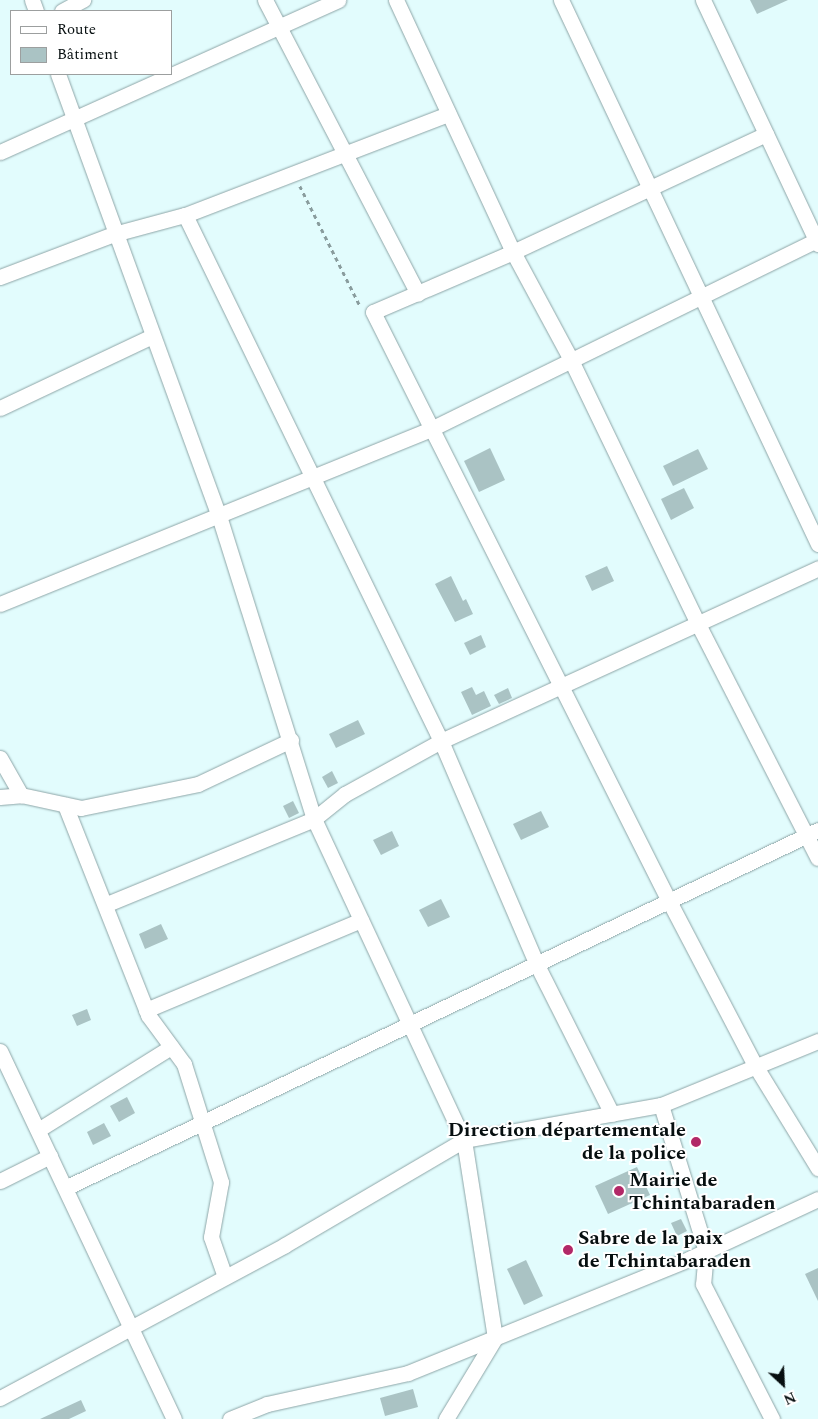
<!DOCTYPE html>
<meta charset="utf-8">
<style>
body{margin:0}
#map{position:relative;width:818px;height:1419px;overflow:hidden;background:#e2fcfd;font-family:Spectral,serif}
div>[style]{position:absolute}
.building>*{inset:0;background:#aac3c4}
.path>*{height:2.5px;margin-top:-1.25px;transform-origin:0;background:repeating-linear-gradient(90deg,#899c9d 0 4px,transparent 0 8px)}
.roads{filter:drop-shadow(0 0 1px #8da5a7) drop-shadow(0 0 1px #8da5a7)}
.minor>*{height:15px;margin:-7.5px;padding:0 7.5px;transform-origin:7.5px;border-radius:7.5px;background:#fff}
.dots>*{width:14px;height:14px;translate:-50% -50%;box-sizing:border-box;border:2px solid #fff;border-radius:50%}
span{translate:-50% -50%;white-space:nowrap;text-align:center;line-height:1.15;-webkit-text-stroke:4px #fff;paint-order:stroke}
.poi-label{font-size:20px;color:#070f10;font-weight:700}
.right{translate:-100% -50%;text-align:right}
.left{translate:0 -50%;text-align:left}
.legend{position:absolute;left:10px;top:10px;width:162px;height:65px;box-sizing:border-box;background:#fff;border:1px solid #9c9f9f;margin:0;padding:6px 9px;list-style:none;font-size:15px;color:#070f10}
.legend li{display:flex;align-items:center;gap:10px;height:25px}
.legend b{width:25px;border:1px solid #9c9f9f}
.north{position:absolute;left:758px;top:1359px;width:50px;height:50px;-webkit-text-stroke:4px #fff;paint-order:stroke;rotate:155deg;font-size:14px;font-weight:700;line-height:20px;text-align:center;color:#070f10}
.north::after{content:'';display:block;margin:auto;width:18px;height:22px;background:#070f10;clip-path:polygon(50% 0,100% 100%,50% 72%,0 100%)}
</style>
<div id="map">
<div class="building">
<div style="clip-path:polygon(750px 0,788px 0,757px 14px)"></div>
<div style="clip-path:polygon(490px 448px,505px 480px,479px 492px,464px 461px)"></div>
<div style="clip-path:polygon(698px 449px,708px 469px,673px 486px,663px 466px)"></div>
<div style="clip-path:polygon(684px 488px,694px 508px,671px 520px,661px 499px)"></div>
<div style="clip-path:polygon(607px 566px,614px 581px,592px 591px,585px 576px)"></div>
<div style="clip-path:polygon(451px 576px,463px 601px,466px 599px,473px 614px,455px 622px,435px 584px)"></div>
<div style="clip-path:polygon(481px 635px,486px 647px,470px 655px,464px 643px)"></div>
<div style="clip-path:polygon(472px 687px,476px 695px,484px 691px,491px 706px,472px 715px,461px 692px)"></div>
<div style="clip-path:polygon(508px 688px,512px 698px,499px 704px,494px 695px)"></div>
<div style="clip-path:polygon(358px 720px,365px 734px,336px 748px,329px 734px)"></div>
<div style="clip-path:polygon(332px 771px,338px 783px,328px 788px,322px 777px)"></div>
<div style="clip-path:polygon(293px 801px,299px 813px,289px 818px,283px 806px)"></div>
<div style="clip-path:polygon(541px 811px,549px 827px,521px 840px,513px 824px)"></div>
<div style="clip-path:polygon(392px 831px,399px 846px,381px 855px,373px 840px)"></div>
<div style="clip-path:polygon(441px 899px,450px 917px,428px 927px,419px 910px)"></div>
<div style="clip-path:polygon(161px 924px,168px 939px,145px 949px,139px 934px)"></div>
<div style="clip-path:polygon(87px 1009px,91px 1020px,77px 1026px,72px 1015px)"></div>
<div style="clip-path:polygon(127px 1097px,135px 1113px,119px 1122px,110px 1106px)"></div>
<div style="clip-path:polygon(104px 1123px,111px 1136px,93px 1145px,87px 1132px)"></div>
<div style="clip-path:polygon(637px 1167px,650px 1195px,608px 1214px,595px 1186px)"></div>
<div style="clip-path:polygon(681px 1219px,687px 1231px,677px 1236px,671px 1223px)"></div>
<div style="clip-path:polygon(526px 1260px,543px 1296px,524px 1305px,507px 1269px)"></div>
<div style="clip-path:polygon(818px 1268px,818px 1301px,805px 1274px)"></div>
<div style="clip-path:polygon(413px 1389px,418px 1407px,385px 1416px,380px 1398px)"></div>
<div style="clip-path:polygon(81px 1400px,86px 1411px,69px 1419px,40px 1419px)"></div>
</div>
<div class="path">
<div style="left:300px;top:186px;width:134px;rotate:63.4deg"></div>
</div>
<div class="roads">
<div class="minor">
<div style="left:32px;top:0;width:12px;rotate:70deg"></div>
<div style="left:265px;top:0;width:331px;rotate:62.5deg"></div>
<div style="left:396px;top:0;width:278px;rotate:65.1deg"></div>
<div style="left:513px;top:252px;width:120px;rotate:61.7deg"></div>
<div style="left:570px;top:358px;width:295px;rotate:64.3deg"></div>
<div style="left:698px;top:624px;width:263px;rotate:62.9deg"></div>
<div style="left:561px;top:0;width:602px;rotate:64.71deg"></div>
<div style="left:703px;top:0;width:270px;rotate:64.8deg"></div>
<div style="left:62px;top:11px;width:24px;rotate:-28deg"></div>
<div style="left:58px;top:74px;width:470px;rotate:70deg"></div>
<div style="left:219px;top:516px;width:318px;rotate:72.6deg"></div>
<div style="left:314px;top:819px;width:354px;rotate:65deg"></div>
<div style="left:464px;top:1140px;width:200px;rotate:81.1deg"></div>
<div style="left:495px;top:1338px;width:95px;rotate:121.2deg"></div>
<div style="left:766px;top:134px;width:279px;rotate:155deg"></div>
<div style="left:513px;top:252px;width:152px;rotate:156.8deg"></div>
<div style="left:373px;top:312px;width:657px;rotate:63.32deg"></div>
<div style="left:668px;top:899px;width:190px;rotate:62.4deg"></div>
<div style="left:756px;top:1067px;width:119px;rotate:58.5deg"></div>
<div style="left:0;top:152px;width:371px;rotate:-24.2deg"></div>
<div style="left:185px;top:215px;width:585px;rotate:64.05deg"></div>
<div style="left:441px;top:741px;width:241px;rotate:66.8deg"></div>
<div style="left:536px;top:963px;width:169px;rotate:63.3deg"></div>
<div style="left:0;top:277px;width:122px;rotate:-20.7deg"></div>
<div style="left:114px;top:234px;width:73px;rotate:-15deg"></div>
<div style="left:185px;top:215px;width:282px;rotate:-21deg"></div>
<div style="left:0;top:408px;width:168px;rotate:-25.3deg"></div>
<div style="left:0;top:604px;width:467px;rotate:-22.1deg"></div>
<div style="left:433px;top:428px;width:429px;rotate:-26.1deg"></div>
<div style="left:0;top:758px;width:43px;rotate:60.4deg"></div>
<div style="left:0;top:797px;width:21px;rotate:-5deg"></div>
<div style="left:21px;top:795px;width:61px;rotate:12.2deg"></div>
<div style="left:81px;top:808px;width:119px;rotate:-11.6deg"></div>
<div style="left:198px;top:784px;width:103px;rotate:-25.3deg"></div>
<div style="left:65px;top:805px;width:226px;rotate:68.4deg"></div>
<div style="left:148px;top:1015px;width:61px;rotate:53.7deg"></div>
<div style="left:184px;top:1064px;width:124px;rotate:72.6deg"></div>
<div style="left:221px;top:1182px;width:56px;rotate:100.3deg"></div>
<div style="left:211px;top:1237px;width:42px;rotate:70.7deg"></div>
<div style="left:107px;top:904px;width:224px;rotate:-22.3deg"></div>
<div style="left:314px;top:819px;width:40px;rotate:-39deg"></div>
<div style="left:345px;top:794px;width:110px;rotate:-28.9deg"></div>
<div style="left:441px;top:741px;width:415px;rotate:-24.6deg"></div>
<div style="left:146px;top:1010px;width:233px;rotate:-22.7deg"></div>
<div style="left:0;top:1051px;width:407px;rotate:64.7deg"></div>
<div style="left:661px;top:1105px;width:153px;rotate:72.9deg"></div>
<div style="left:706px;top:1251px;width:33px;rotate:95deg"></div>
<div style="left:703px;top:1284px;width:152px;rotate:62.9deg"></div>
<div style="left:38px;top:1130px;width:157px;rotate:-32deg"></div>
<div style="left:0;top:1181px;width:56px;rotate:-26.6deg"></div>
<div style="left:65px;top:1188px;width:834px;rotate:-25.43deg"></div>
<div style="left:0;top:1398px;width:323px;rotate:-28.2deg"></div>
<div style="left:285px;top:1245px;width:208px;rotate:-30.4deg"></div>
<div style="left:464px;top:1140px;width:200px;rotate:-10.1deg"></div>
<div style="left:661px;top:1105px;width:170px;rotate:-22.2deg"></div>
<div style="left:230px;top:1419px;width:40px;rotate:-22deg"></div>
<div style="left:267px;top:1404px;width:144px;rotate:-12.4deg"></div>
<div style="left:408px;top:1373px;width:305px;rotate:-22.1deg"></div>
<div style="left:691px;top:1258px;width:140px;rotate:-24.9deg"></div>
</div>
</div>
<div class="dots">
<div style="left:696px;top:1142px;background:#b22867"></div>
<div style="left:619px;top:1191px;background:#b22867"></div>
<div style="left:568px;top:1250px;background:#b22867"></div>
</div>
<div class="poi-label">
<span class="right" style="left:686px;top:1142px">Direction départementale<br>de la police</span>
<span class="left" style="left:629px;top:1192px">Mairie de<br>Tchintabaraden</span>
<span class="left" style="left:578px;top:1250px">Sabre de la paix<br>de Tchintabaraden</span>
</div>
<ul class="legend">
<li><b style="height:6px;background:#fff"></b>Route</li>
<li><b style="height:14px;background:#aac3c4"></b>Bâtiment</li>
</ul>
<div class="north">N</div>
</div>
